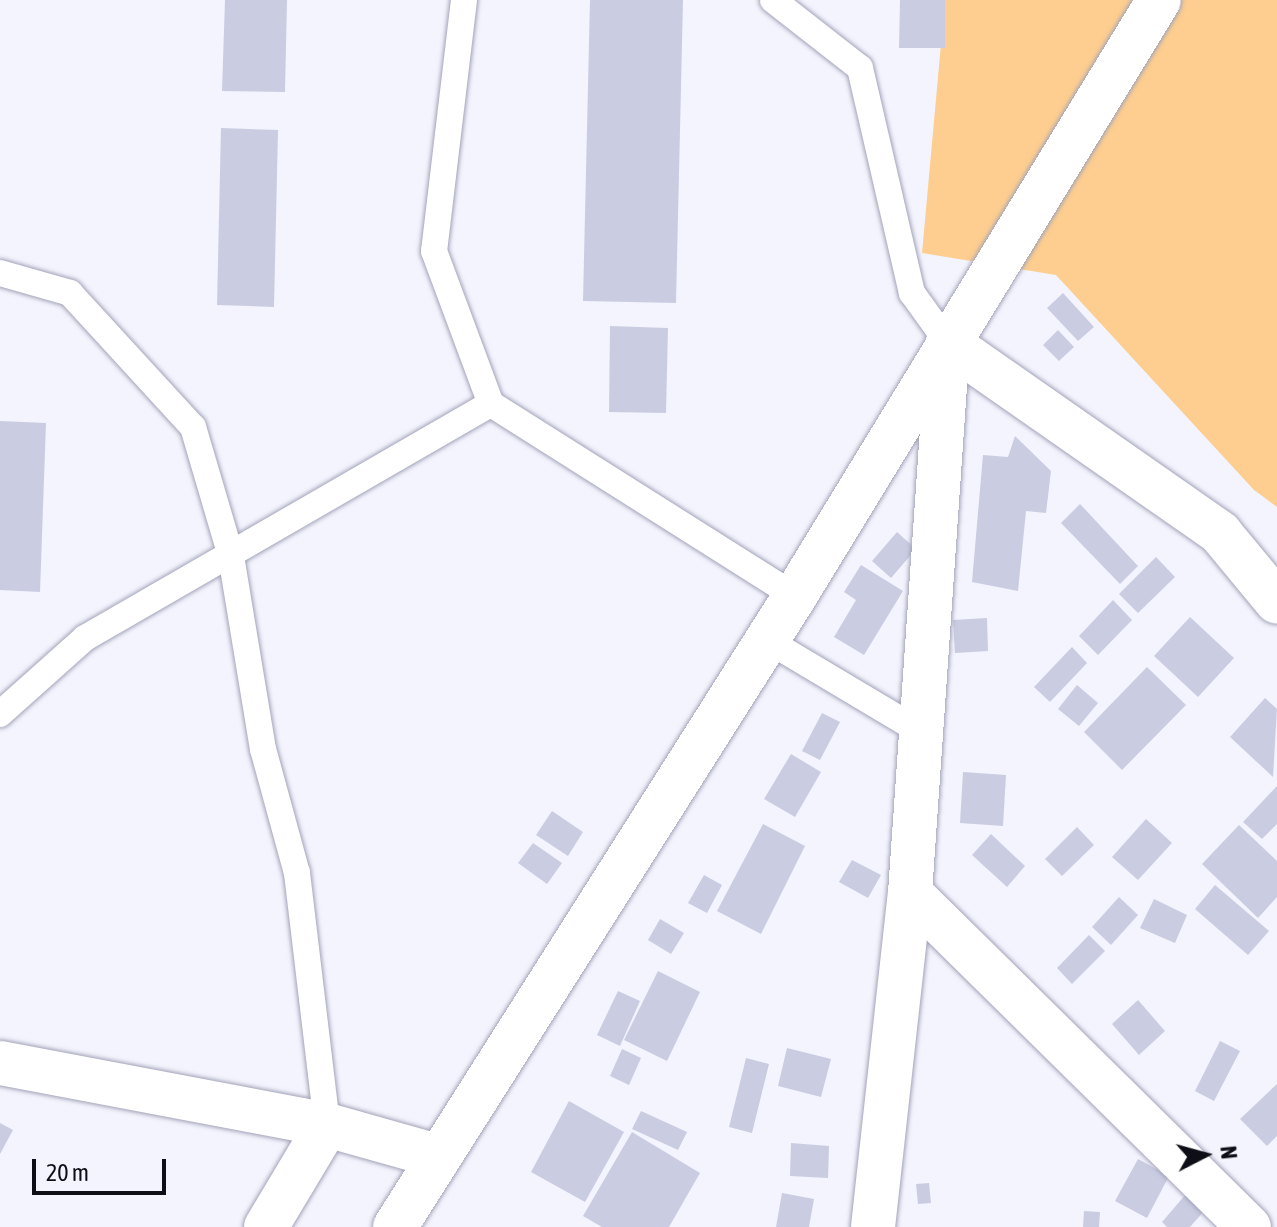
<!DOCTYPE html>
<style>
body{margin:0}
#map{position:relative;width:1277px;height:1227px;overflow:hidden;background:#f3f4fd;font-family:"Asap Condensed",sans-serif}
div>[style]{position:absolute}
.green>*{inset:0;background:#fdce8f}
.building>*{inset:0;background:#cacce2}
.roads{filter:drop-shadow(0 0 2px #a2a3b9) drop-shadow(0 0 2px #a2a3b9)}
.service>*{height:26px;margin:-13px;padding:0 13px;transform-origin:13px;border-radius:13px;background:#fff}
.minor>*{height:44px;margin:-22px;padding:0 22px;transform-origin:22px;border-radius:22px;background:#fff}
.secondary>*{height:44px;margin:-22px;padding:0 22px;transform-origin:22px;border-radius:22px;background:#fff}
span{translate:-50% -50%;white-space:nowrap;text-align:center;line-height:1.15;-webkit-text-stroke:6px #f3f4fd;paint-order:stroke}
.north{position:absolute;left:1165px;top:1115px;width:80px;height:80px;-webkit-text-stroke:6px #f3f4fd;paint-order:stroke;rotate:84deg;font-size:22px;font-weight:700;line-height:32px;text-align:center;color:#0e0f16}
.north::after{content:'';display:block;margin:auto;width:28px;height:36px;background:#0e0f16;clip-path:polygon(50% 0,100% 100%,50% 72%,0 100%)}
.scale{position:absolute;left:32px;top:1159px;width:134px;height:36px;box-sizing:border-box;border:4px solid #0e0f16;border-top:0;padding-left:10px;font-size:24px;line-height:28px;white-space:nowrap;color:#0e0f16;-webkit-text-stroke:6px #f3f4fd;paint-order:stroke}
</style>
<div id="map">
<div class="green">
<div style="clip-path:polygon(945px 0,1277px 0,1277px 507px,1254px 490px,1056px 275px,922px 253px)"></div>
</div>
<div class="building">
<div style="clip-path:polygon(225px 0,287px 0,285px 92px,222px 91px)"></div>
<div style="clip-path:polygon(590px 0,683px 0,676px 303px,583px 301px)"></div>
<div style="clip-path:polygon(900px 0,945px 0,945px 48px,899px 48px)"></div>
<div style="clip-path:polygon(221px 128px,278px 130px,274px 307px,217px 305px)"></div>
<div style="clip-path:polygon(1063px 293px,1094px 327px,1078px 341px,1047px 308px)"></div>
<div style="clip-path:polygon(610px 326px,668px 328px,666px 413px,609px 412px)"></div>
<div style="clip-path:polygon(1058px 330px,1074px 347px,1059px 361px,1043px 345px)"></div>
<div style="clip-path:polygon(0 421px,46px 423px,40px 592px,0 590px)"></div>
<div style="clip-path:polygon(1015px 436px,1051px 471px,1046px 513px,1026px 511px,1018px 591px,972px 582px,983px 455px,1008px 457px)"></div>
<div style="clip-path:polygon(1080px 504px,1138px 566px,1120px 584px,1061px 523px)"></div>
<div style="clip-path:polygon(897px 532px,916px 549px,891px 578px,872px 561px)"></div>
<div style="clip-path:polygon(1156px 557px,1175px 577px,1138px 613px,1119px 594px)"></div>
<div style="clip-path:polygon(861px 565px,903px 591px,864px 655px,834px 637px,856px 600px,844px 592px)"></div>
<div style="clip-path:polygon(1113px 600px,1132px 620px,1098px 655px,1079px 636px)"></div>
<div style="clip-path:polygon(1190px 617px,1234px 658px,1198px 697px,1154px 656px)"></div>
<div style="clip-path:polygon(987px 618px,988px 651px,955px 653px,953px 620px)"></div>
<div style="clip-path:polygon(1072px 647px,1087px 663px,1050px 702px,1034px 687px)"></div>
<div style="clip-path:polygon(1147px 667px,1186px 705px,1122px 770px,1084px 732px)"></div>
<div style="clip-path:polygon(1077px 685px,1098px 703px,1079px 726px,1058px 709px)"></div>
<div style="clip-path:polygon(1265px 698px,1277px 709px,1273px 777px,1230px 737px)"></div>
<div style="clip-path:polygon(822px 713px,840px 722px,820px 760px,802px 751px)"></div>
<div style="clip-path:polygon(791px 754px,821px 772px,795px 817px,764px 799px)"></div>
<div style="clip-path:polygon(963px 772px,1006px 775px,1003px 826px,960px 823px)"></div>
<div style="clip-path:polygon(1277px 786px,1277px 824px,1262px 839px,1243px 822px)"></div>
<div style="clip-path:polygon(552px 811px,583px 832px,568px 856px,536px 835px)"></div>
<div style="clip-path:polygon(1146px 819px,1172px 843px,1138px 880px,1112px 857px)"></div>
<div style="clip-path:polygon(763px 824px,805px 846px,761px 934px,717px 911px)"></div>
<div style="clip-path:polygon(1239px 825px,1277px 861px,1277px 897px,1258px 918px,1202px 864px)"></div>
<div style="clip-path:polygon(1077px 827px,1094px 845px,1062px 876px,1045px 859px)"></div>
<div style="clip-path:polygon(991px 834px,1025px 866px,1007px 887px,972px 855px)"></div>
<div style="clip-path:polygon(533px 843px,562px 863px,547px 884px,518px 863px)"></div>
<div style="clip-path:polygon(852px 860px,881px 875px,868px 898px,839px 882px)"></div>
<div style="clip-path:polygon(704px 875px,722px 885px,707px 913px,688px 903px)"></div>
<div style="clip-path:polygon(1215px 885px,1269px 931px,1248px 955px,1195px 909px)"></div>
<div style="clip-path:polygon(1119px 897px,1138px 915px,1111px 945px,1092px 927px)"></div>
<div style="clip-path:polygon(1154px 899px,1187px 915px,1175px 943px,1140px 928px)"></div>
<div style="clip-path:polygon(660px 919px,684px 933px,671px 954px,648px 940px)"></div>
<div style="clip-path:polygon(1089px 935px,1105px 951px,1072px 984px,1057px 968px)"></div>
<div style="clip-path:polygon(658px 971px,700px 992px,667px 1061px,624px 1040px)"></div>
<div style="clip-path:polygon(618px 991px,640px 1001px,620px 1046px,597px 1035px)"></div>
<div style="clip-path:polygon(1138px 1000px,1165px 1031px,1139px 1055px,1112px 1024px)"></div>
<div style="clip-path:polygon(1220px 1041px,1240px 1051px,1214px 1101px,1195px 1091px)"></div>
<div style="clip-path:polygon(787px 1048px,831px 1059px,821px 1097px,778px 1086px)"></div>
<div style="clip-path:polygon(622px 1049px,641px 1058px,629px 1085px,610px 1076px)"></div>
<div style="clip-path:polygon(746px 1058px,769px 1064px,752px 1133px,729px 1127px)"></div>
<div style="clip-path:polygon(1277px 1084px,1277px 1136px,1267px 1146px,1240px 1119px)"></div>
<div style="clip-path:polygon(569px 1101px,624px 1132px,585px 1202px,531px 1172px)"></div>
<div style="clip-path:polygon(641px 1111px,687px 1132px,678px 1150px,632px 1129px)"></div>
<div style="clip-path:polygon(0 1123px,13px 1130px,0 1154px)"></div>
<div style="clip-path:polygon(632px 1132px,700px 1173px,669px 1227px,602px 1227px,583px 1216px)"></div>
<div style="clip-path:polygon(791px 1143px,829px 1146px,828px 1178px,790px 1176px)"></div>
<div style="clip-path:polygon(1138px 1159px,1169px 1176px,1147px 1218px,1115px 1201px)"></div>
<div style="clip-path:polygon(929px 1183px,931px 1203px,918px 1204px,916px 1184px)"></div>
<div style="clip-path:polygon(782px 1193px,814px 1199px,809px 1227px,776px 1227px)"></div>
<div style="clip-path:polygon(1186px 1194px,1204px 1211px,1190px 1227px,1167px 1227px,1162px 1222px)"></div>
<div style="clip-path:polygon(1084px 1211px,1100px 1212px,1099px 1227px,1083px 1227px)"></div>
</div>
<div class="roads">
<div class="service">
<div style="left:464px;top:0;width:253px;rotate:96.8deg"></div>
<div style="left:434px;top:251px;width:163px;rotate:69.6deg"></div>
<div style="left:491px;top:404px;width:360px;rotate:32.3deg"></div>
<div style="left:773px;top:0;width:110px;rotate:38deg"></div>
<div style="left:860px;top:68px;width:231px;rotate:77deg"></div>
<div style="left:912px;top:293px;width:62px;rotate:54.2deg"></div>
<div style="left:0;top:273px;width:73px;rotate:15.9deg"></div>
<div style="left:70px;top:293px;width:182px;rotate:47.5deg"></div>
<div style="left:193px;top:427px;width:134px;rotate:73.6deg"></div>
<div style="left:231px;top:556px;width:196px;rotate:80.6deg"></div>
<div style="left:263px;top:749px;width:129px;rotate:74.7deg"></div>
<div style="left:297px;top:873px;width:254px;rotate:83.2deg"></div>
<div style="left:767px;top:640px;width:182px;rotate:30.8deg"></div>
<div style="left:0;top:714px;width:114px;rotate:-41.8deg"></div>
<div style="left:85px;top:638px;width:469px;rotate:-30deg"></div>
</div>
<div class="minor">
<div style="left:948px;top:343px;width:332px;rotate:34.9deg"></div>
<div style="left:1220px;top:533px;width:89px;rotate:50.4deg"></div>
<div style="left:910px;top:893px;width:476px;rotate:44.6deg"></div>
<div style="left:0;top:1063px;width:333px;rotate:10.7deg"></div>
<div style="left:327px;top:1125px;width:114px;rotate:15.7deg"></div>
<div style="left:266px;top:1227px;width:119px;rotate:-59.1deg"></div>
<div style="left:873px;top:1227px;width:336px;rotate:-83.7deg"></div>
<div style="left:910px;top:893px;width:551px;rotate:-86.05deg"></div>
</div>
<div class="secondary">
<div style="left:395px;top:1227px;width:747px;rotate:-57.63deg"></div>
<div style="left:795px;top:596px;width:698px;rotate:-58.59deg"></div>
</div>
</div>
<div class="north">N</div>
<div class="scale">20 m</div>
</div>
